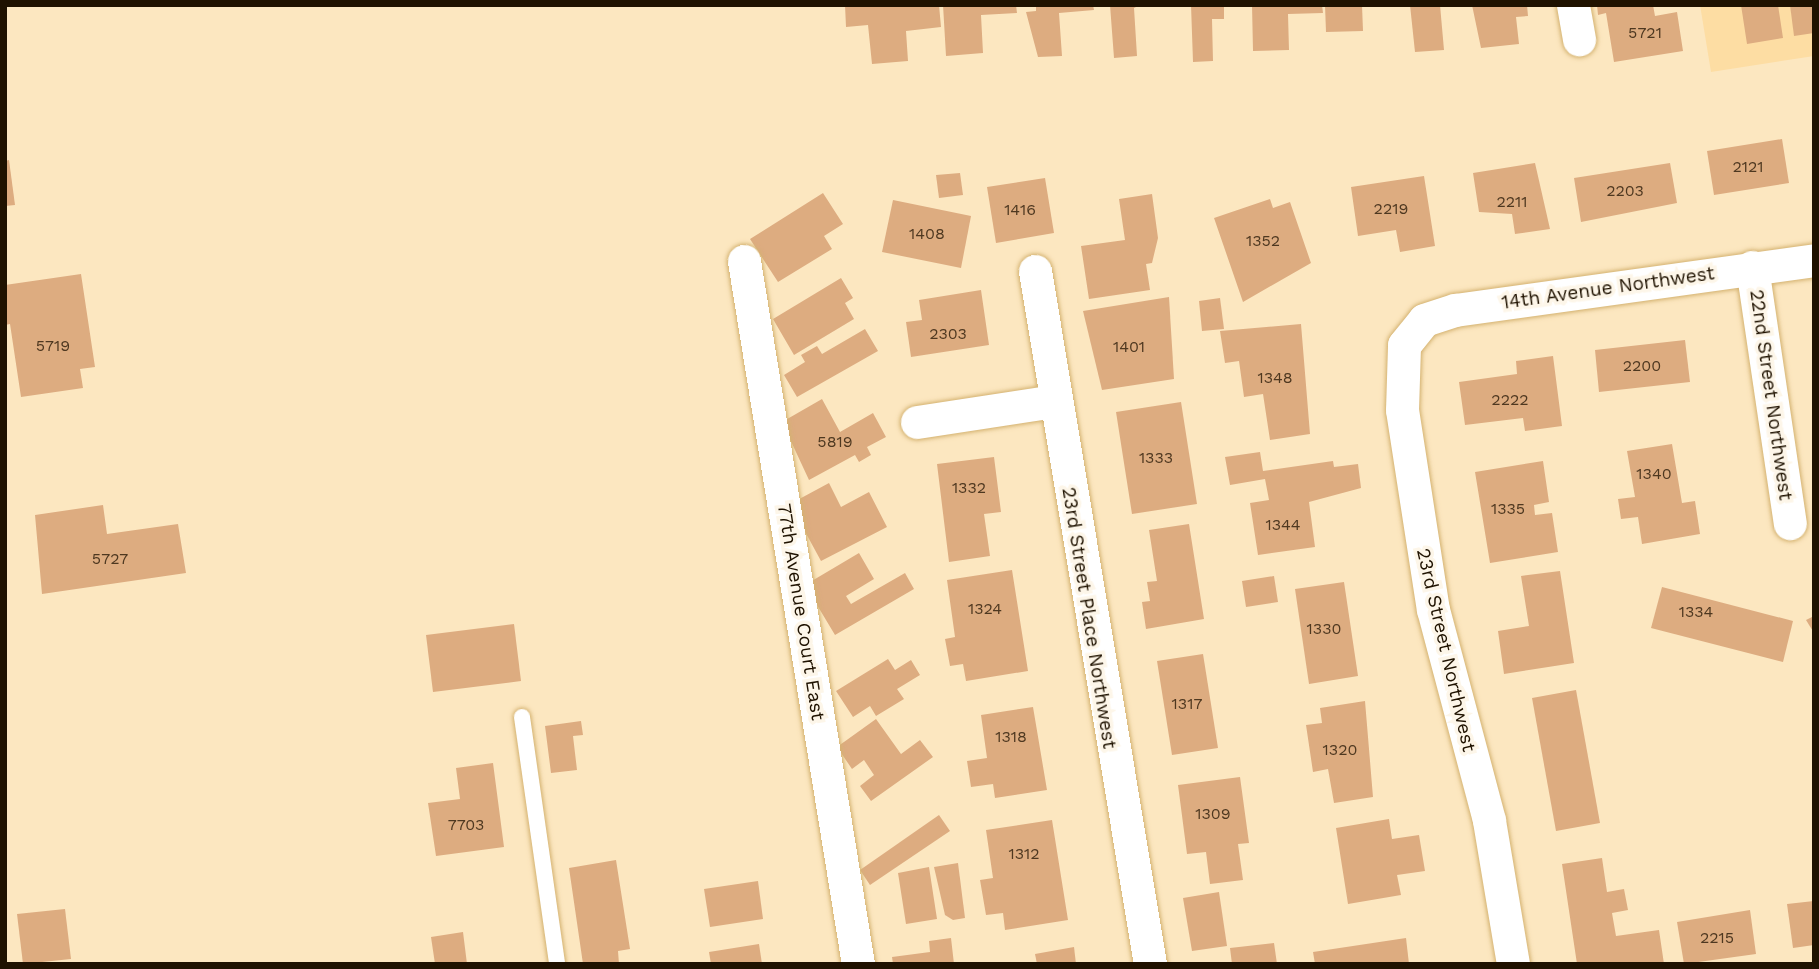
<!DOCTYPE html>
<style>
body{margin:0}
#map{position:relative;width:1819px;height:969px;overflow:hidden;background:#fce7c0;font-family:"Work Sans",sans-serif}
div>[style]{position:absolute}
.built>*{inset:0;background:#fddda3}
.building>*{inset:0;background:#ddac80}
.roads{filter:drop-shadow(0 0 2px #d4b270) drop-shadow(0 0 2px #d4b270)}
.lane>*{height:16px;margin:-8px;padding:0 8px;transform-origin:8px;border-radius:8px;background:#fff}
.street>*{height:33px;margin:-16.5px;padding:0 16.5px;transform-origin:16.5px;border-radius:16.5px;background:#fff}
span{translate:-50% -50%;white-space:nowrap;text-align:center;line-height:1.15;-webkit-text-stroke:7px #fdf6e9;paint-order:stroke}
.number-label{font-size:16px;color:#4e3820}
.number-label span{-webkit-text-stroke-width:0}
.street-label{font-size:19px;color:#1f1200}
.frame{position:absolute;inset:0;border:7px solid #1f1200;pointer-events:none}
</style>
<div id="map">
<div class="built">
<div style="clip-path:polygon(1700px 5px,1814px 5px,1814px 56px,1711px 72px)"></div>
</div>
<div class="building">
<div style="clip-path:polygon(845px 5px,939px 5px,941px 27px,906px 31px,908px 61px,872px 64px,868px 25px,846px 27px)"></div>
<div style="clip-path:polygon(943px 5px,1016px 5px,1017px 13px,981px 15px,983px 53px,946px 56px)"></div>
<div style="clip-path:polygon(1036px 5px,1093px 5px,1094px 10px,1059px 13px,1062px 56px,1038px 57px,1026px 12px,1036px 11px)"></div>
<div style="clip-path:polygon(1110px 5px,1140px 5px,1134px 8px,1137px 56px,1114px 58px)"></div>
<div style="clip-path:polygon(1191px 5px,1224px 5px,1224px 19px,1212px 19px,1213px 61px,1193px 62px)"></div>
<div style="clip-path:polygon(1252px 5px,1322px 5px,1323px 13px,1288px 14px,1289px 50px,1253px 51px)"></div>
<div style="clip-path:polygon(1325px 5px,1362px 5px,1363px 31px,1326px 32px)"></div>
<div style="clip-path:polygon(1410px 5px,1440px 5px,1444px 50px,1415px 52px)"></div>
<div style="clip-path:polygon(1472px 5px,1527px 5px,1528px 16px,1516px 17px,1519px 44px,1481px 48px)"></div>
<div style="clip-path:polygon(1597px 5px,1653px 5px,1655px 16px,1677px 12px,1683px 51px,1614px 62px,1606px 13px,1598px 15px)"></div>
<div style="clip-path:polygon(1741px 5px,1778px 5px,1783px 38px,1747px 44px)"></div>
<div style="clip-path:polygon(1790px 5px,1814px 5px,1814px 33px,1794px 36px)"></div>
<div style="clip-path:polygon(1782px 139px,1789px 183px,1714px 195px,1707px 151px)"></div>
<div style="clip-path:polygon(9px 160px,15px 205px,5px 206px,5px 161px)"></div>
<div style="clip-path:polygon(1535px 163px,1550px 229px,1515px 234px,1512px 214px,1479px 212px,1473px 173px)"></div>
<div style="clip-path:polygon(1670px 163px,1677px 203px,1581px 222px,1574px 178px)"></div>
<div style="clip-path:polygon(960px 173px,963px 195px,939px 198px,936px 175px)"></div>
<div style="clip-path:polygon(1424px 176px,1435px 246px,1400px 252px,1396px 230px,1358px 236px,1351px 187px)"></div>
<div style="clip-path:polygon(1045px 178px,1054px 233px,996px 243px,987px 187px)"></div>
<div style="clip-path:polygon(823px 193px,843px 224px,824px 236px,832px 249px,778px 282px,750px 239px)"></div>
<div style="clip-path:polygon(1152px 194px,1158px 238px,1152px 263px,1146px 264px,1150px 290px,1089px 299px,1081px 246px,1125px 240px,1119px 199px)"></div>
<div style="clip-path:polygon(1270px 199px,1273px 208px,1290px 202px,1311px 263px,1243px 302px,1214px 218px)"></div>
<div style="clip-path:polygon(893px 200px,971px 216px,961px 268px,882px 252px)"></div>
<div style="clip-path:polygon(81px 274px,95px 367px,80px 369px,83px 388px,21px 397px,10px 324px,5px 325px,5px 285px)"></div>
<div style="clip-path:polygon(841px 278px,853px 298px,845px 303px,854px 319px,794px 355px,773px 319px)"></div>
<div style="clip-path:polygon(981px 290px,989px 345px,911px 357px,906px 322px,922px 320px,919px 300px)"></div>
<div style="clip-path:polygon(1169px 297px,1174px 379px,1102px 390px,1083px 311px)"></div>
<div style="clip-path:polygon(1220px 298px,1224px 329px,1202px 331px,1199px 301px)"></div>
<div style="clip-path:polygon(1301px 324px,1310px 434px,1270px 440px,1263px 394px,1244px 397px,1239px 361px,1225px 363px,1220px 331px)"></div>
<div style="clip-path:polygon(865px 329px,878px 351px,797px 397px,784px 375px,805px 362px,801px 355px,817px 346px,822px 354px)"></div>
<div style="clip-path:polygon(1685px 340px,1690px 382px,1599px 392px,1595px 350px)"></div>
<div style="clip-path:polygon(1553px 356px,1562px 426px,1525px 431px,1523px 418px,1465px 425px,1459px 382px,1517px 374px,1516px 361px)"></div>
<div style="clip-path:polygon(822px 399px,840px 432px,873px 413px,886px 437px,867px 447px,871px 455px,859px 462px,855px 455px,809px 480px,782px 422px)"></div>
<div style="clip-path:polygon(1181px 402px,1197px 504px,1132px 514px,1116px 412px)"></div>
<div style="clip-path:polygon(1672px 444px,1682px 503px,1695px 501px,1700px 534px,1642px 544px,1638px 517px,1621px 519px,1618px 499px,1635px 497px,1627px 451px)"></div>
<div style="clip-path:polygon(1260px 452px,1263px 471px,1333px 461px,1334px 467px,1358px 464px,1361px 488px,1309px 502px,1315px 547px,1258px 555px,1250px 503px,1269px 500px,1265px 479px,1230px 485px,1225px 457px)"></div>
<div style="clip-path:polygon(994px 457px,1001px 512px,984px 514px,990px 556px,949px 562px,937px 464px)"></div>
<div style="clip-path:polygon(1543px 461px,1549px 502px,1534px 505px,1535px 515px,1552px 513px,1558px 552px,1490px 563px,1475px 472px)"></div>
<div style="clip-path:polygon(829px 483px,841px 507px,869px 492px,887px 527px,821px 561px,790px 504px)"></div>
<div style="clip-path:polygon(103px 505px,107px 534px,178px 524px,186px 573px,42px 594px,35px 515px)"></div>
<div style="clip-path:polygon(1189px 524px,1204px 619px,1146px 629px,1142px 602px,1150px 601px,1147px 582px,1157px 581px,1149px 530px)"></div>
<div style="clip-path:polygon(859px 553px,874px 579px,846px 596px,851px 604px,905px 573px,914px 589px,835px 635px,805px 585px)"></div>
<div style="clip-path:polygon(1012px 570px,1028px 671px,966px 681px,963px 664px,950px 666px,945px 639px,955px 637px,947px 580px)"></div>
<div style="clip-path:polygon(1560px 571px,1574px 663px,1504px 674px,1498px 631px,1529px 626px,1521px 576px)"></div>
<div style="clip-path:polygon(1274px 576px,1278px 602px,1246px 607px,1242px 581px)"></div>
<div style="clip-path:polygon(1344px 582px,1358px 676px,1309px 684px,1295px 589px)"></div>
<div style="clip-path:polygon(1662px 587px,1793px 621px,1783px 662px,1651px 628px)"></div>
<div style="clip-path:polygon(1814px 616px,1814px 633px,1806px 620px)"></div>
<div style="clip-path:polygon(514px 624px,521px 681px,433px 692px,426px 635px)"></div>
<div style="clip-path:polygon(1203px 654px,1218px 748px,1172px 755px,1157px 661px)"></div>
<div style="clip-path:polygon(888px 659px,895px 670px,911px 660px,920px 675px,897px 689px,904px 699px,876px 716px,870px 706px,853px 717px,836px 691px)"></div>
<div style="clip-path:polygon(1576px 690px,1600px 823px,1556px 831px,1532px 698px)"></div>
<div style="clip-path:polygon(1365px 701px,1373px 797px,1334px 803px,1328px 769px,1313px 772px,1306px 725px,1322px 723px,1320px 708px)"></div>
<div style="clip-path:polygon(1033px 707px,1047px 790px,995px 798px,993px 784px,971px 787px,967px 761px,987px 758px,981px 715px)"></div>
<div style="clip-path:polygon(876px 719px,901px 754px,920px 740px,933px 757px,871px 801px,860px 786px,874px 775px,864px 760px,852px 769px,837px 747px)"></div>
<div style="clip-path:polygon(581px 721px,583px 735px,573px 736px,577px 770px,551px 773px,545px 726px)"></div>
<div style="clip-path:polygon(493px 763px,504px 847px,436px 856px,428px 803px,460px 799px,456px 768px)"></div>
<div style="clip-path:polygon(1240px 777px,1249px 843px,1238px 844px,1243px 880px,1210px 884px,1206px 852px,1187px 854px,1178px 785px)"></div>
<div style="clip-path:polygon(939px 815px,950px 831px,870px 885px,860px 870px)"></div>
<div style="clip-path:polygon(1389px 819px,1392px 839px,1419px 835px,1425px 871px,1397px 875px,1401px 895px,1348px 904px,1336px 828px)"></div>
<div style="clip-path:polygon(1052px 820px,1068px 920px,1005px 930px,1003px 913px,986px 915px,980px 880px,993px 878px,986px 830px)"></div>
<div style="clip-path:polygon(1602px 858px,1607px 892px,1624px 889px,1628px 910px,1612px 913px,1616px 936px,1659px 930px,1664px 964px,1577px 964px,1562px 864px)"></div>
<div style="clip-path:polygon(616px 860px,630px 949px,618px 951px,619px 964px,583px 964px,569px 868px)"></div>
<div style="clip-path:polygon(958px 863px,965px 918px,953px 920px,945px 915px,934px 867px)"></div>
<div style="clip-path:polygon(929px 867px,937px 919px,906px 924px,898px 873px)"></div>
<div style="clip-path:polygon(758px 881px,763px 919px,710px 927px,704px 889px)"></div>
<div style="clip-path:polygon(1219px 892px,1227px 946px,1192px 951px,1183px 898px)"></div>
<div style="clip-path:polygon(1814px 901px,1814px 945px,1793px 948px,1787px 904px)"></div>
<div style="clip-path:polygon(65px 909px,71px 959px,23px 964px,17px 914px)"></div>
<div style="clip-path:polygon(1750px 910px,1756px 954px,1684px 964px,1677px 922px)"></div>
<div style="clip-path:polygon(463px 932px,467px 964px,435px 964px,431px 937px)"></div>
<div style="clip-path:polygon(951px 938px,954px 964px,893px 964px,892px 957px,930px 952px,929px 941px)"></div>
<div style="clip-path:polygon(1406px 938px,1409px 964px,1315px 964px,1313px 952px)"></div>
<div style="clip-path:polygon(1274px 943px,1277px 964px,1232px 964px,1230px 948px)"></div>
<div style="clip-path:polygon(759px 944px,762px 964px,711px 964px,709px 952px)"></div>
<div style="clip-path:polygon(1074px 947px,1076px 964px,1037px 964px,1035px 954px)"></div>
</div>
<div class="roads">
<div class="lane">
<div style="left:522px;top:717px;width:249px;rotate:81.9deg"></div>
</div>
<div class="street">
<div style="left:1573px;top:5px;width:35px;rotate:80deg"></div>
<div style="left:744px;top:261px;width:712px;rotate:80.79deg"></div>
<div style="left:1752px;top:267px;width:259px;rotate:81.6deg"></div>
<div style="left:1035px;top:271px;width:702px;rotate:80.58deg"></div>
<div style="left:917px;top:422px;width:139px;rotate:-8.7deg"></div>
<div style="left:1513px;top:964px;width:146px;rotate:-99.5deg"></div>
<div style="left:1489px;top:820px;width:217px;rotate:-104.9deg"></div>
<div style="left:1433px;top:610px;width:202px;rotate:-98.8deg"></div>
<div style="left:1402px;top:410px;width:65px;rotate:-88.2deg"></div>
<div style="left:1404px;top:345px;width:32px;rotate:-51deg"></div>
<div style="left:1424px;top:320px;width:33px;rotate:-18deg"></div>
<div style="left:1455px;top:310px;width:362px;rotate:-7.9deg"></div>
</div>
</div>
<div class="number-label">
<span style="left:1645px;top:33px">5721</span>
<span style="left:1748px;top:167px">2121</span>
<span style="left:1625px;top:191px">2203</span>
<span style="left:1512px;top:202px">2211</span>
<span style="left:1391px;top:209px">2219</span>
<span style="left:1020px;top:210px">1416</span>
<span style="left:927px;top:234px">1408</span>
<span style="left:1263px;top:241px">1352</span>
<span style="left:948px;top:334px">2303</span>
<span style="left:53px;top:346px">5719</span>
<span style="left:1129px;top:347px">1401</span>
<span style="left:1642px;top:366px">2200</span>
<span style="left:1275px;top:378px">1348</span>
<span style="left:1510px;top:400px">2222</span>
<span style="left:835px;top:442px">5819</span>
<span style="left:1156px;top:458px">1333</span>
<span style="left:1654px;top:474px">1340</span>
<span style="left:969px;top:488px">1332</span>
<span style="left:1508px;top:509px">1335</span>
<span style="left:1283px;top:525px">1344</span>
<span style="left:110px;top:559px">5727</span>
<span style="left:985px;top:609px">1324</span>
<span style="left:1696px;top:612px">1334</span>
<span style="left:1324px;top:629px">1330</span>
<span style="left:1187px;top:704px">1317</span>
<span style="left:1011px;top:737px">1318</span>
<span style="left:1340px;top:750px">1320</span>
<span style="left:1213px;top:814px">1309</span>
<span style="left:466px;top:825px">7703</span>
<span style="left:1024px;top:854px">1312</span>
<span style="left:1717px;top:938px">2215</span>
</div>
<div class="street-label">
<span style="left:1608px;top:288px;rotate:-8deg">14th Avenue Northwest</span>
<span style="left:1771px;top:395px;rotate:82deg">22nd Street Northwest</span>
<span style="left:801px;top:612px;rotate:81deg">77th Avenue Court East</span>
<span style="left:1089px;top:618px;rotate:81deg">23rd Street Place Northwest</span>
<span style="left:1446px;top:650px;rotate:77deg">23rd Street Northwest</span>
</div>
<div class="frame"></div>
</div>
